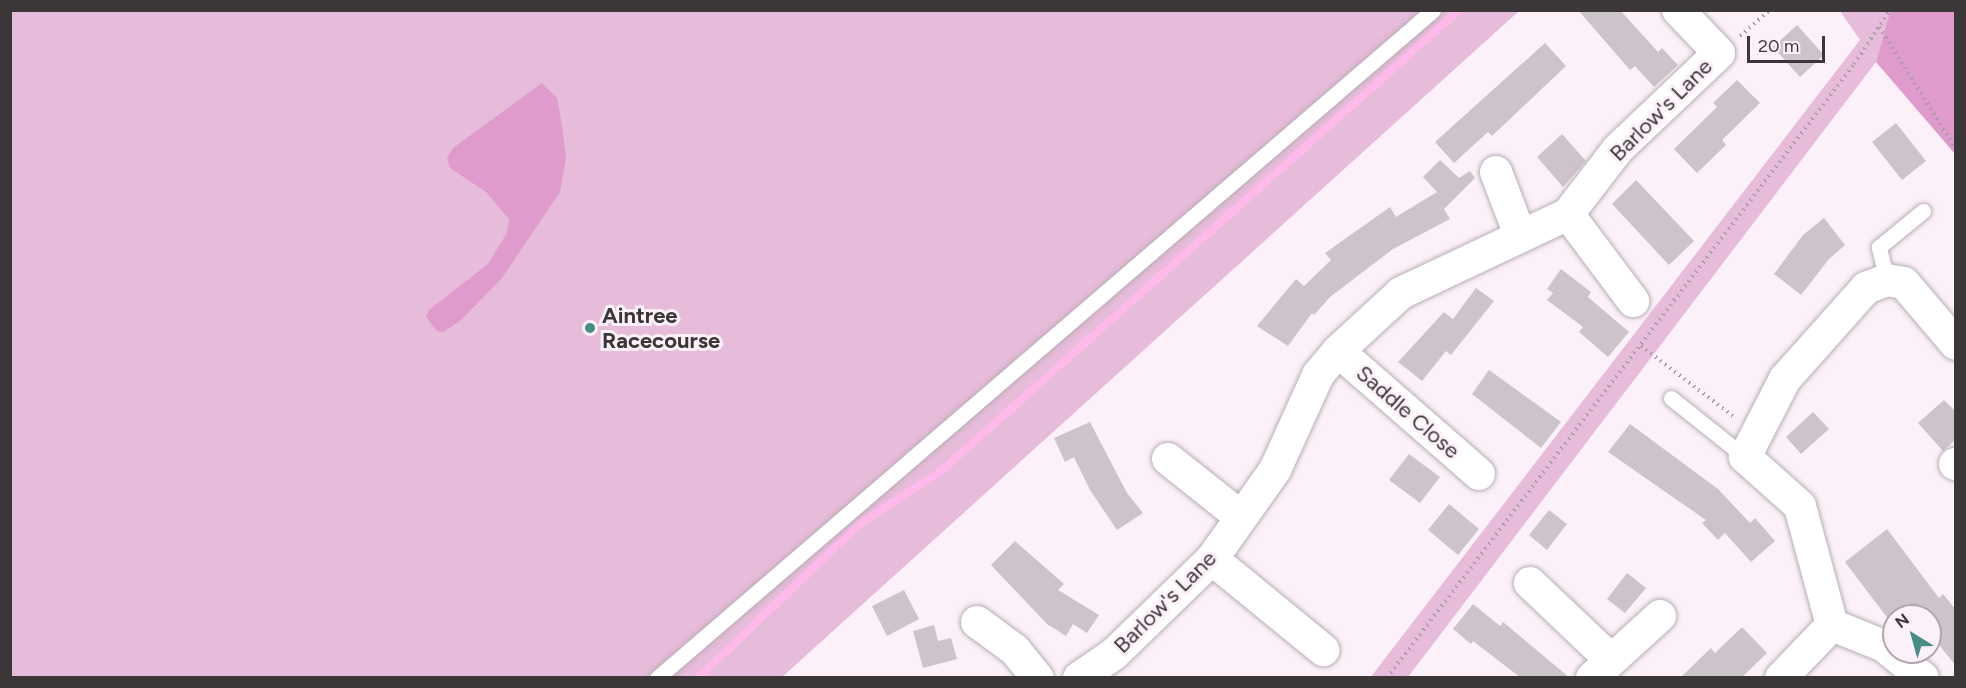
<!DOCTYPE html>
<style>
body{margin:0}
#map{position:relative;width:1966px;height:688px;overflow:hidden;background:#fcf1f8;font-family:Figtree,sans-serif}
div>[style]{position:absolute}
.green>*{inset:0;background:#e7bbda}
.forest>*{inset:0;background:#de9bcb}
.stream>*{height:8px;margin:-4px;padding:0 4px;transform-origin:4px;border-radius:4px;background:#ffbaeb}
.building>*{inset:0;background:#cdc3ca}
.path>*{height:4px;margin-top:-2px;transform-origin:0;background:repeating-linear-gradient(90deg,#a49ca1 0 1.5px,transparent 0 6px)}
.roads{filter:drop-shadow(0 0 2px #b8aeb5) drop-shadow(0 0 2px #b8aeb5)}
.service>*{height:15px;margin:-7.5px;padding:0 7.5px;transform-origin:7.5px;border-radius:7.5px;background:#fff}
.minor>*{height:32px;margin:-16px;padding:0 16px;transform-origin:16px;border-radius:16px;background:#fff}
.dots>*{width:16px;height:16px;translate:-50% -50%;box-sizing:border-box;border:3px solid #fcf1f8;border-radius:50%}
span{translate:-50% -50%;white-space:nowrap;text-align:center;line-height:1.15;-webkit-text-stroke:6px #fcf1f8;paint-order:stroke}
.street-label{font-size:22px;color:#3b3739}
.poi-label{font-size:22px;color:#3b3739;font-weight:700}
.left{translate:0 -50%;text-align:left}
.frame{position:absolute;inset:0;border:12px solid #3b3739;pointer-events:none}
.north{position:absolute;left:1882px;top:604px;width:60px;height:60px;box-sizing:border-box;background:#fcf1f8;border:2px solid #afa7ac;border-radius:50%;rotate:323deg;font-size:16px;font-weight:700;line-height:24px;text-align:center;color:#3b3739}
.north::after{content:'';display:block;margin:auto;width:21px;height:27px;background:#468d86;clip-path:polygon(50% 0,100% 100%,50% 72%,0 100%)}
.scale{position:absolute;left:1747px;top:36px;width:78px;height:27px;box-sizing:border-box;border:3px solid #3b3739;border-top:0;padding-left:8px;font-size:18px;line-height:21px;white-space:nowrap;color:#3b3739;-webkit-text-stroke:4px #fcf1f8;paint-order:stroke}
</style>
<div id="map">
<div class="green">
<div style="clip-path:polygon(10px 11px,1519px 11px,781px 678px,11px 677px)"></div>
<div style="clip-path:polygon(1840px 11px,1890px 11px,1876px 62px,1408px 677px,1370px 678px,1860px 40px)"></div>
</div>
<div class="forest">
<div style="clip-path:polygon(1890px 11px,1955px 11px,1955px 154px,1876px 62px)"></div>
<div style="clip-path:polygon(542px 83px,557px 98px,562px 126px,566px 158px,560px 192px,502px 278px,460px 321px,443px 332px,437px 331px,426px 317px,429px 310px,488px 264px,507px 233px,509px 219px,486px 192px,450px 168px,447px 158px,453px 148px)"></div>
</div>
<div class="stream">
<div style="left:698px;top:678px;width:225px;rotate:-43.6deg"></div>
<div style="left:861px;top:523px;width:94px;rotate:-32.8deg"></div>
<div style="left:940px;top:472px;width:695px;rotate:-41.67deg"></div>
</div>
<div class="building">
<div style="clip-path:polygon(1578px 10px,1620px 10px,1658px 52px,1662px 48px,1678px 65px,1654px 87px,1635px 66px,1630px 70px)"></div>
<div style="clip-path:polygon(1797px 25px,1824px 55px,1800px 77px,1773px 47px)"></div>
<div style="clip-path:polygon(1545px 43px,1566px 66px,1492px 136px,1488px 132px,1454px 163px,1435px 142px)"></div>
<div style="clip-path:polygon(1737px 80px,1760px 103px,1722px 140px,1726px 145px,1697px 173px,1674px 149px,1717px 107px,1713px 103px)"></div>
<div style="clip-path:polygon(1896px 123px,1926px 161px,1902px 180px,1872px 142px)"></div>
<div style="clip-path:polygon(1562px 134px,1586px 161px,1563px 187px,1537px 157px)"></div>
<div style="clip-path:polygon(1440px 160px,1459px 178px,1470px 171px,1475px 178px,1444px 209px,1450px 219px,1393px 249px,1330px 297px,1314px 315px,1312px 313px,1288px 346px,1257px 326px,1296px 279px,1304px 286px,1331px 260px,1325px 253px,1390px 207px,1396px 217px,1437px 192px,1423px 177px)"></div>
<div style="clip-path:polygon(1636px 180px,1694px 241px,1669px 265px,1612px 204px)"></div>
<div style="clip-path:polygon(1824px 218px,1845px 245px,1829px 259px,1801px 295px,1774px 274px,1803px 235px)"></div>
<div style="clip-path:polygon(1561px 269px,1591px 292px,1588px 297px,1629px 332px,1608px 357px,1579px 332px,1583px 327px,1547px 300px,1553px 293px,1547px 289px)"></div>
<div style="clip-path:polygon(1476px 288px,1494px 301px,1451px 355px,1446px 351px,1422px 381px,1398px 362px,1444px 312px,1453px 319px)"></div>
<div style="clip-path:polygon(1489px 370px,1561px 422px,1541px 448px,1472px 394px)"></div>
<div style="clip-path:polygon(1944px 400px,1956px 412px,1956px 439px,1943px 451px,1918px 423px)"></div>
<div style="clip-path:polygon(1813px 412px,1829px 429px,1801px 454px,1786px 437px)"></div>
<div style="clip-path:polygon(1090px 422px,1127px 493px,1143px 513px,1117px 530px,1090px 490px,1074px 457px,1065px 462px,1054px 438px)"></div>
<div style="clip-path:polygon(1630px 424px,1718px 489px,1750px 523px,1755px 518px,1775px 541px,1751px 562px,1725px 533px,1718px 540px,1702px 523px,1706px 520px,1608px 452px)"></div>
<div style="clip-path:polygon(1409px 454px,1440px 477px,1420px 503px,1389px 480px)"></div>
<div style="clip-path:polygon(1449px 504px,1479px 529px,1458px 555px,1428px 530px)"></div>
<div style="clip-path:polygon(1549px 510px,1567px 524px,1547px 550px,1529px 535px)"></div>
<div style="clip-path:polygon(1887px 529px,1939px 598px,1943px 594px,1956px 610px,1956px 666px,1930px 634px,1930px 616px,1894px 616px,1892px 624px,1845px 562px)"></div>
<div style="clip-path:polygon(1015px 541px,1064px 584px,1058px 590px,1099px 615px,1087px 633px,1073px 624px,1066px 636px,1047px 624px,991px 565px)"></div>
<div style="clip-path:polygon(1627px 573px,1646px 588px,1625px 613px,1607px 599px)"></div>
<div style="clip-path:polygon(904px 590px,919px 619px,887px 636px,872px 606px)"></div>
<div style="clip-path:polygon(1473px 604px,1500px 626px,1503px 622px,1570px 678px,1521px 678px,1473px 641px,1471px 644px,1453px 629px)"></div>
<div style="clip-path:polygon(934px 625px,938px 641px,951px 638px,957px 659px,923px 668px,913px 631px)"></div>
<div style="clip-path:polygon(1742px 627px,1767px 653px,1741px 678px,1680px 678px,1711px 648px,1715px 653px)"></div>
</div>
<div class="path">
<div style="left:1879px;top:27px;width:144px;rotate:57.7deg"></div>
<div style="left:1740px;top:36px;width:40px;rotate:-41deg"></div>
<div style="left:1641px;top:346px;width:116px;rotate:37.3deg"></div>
<div style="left:1387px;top:678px;width:771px;rotate:-52.74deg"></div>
<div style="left:1854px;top:64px;width:65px;rotate:-56.3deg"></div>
</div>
<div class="roads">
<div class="service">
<div style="left:1887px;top:280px;width:34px;rotate:-104deg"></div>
<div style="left:1879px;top:247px;width:57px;rotate:-39.3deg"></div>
<div style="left:1671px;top:398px;width:95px;rotate:38.6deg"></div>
<div style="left:657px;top:678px;width:1024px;rotate:-40.72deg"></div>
</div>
<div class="minor">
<div style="left:1496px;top:172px;width:67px;rotate:69.1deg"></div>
<div style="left:1568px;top:214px;width:109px;rotate:53.2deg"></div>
<div style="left:1338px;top:351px;width:187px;rotate:41.1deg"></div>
<div style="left:1168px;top:459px;width:93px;rotate:38.5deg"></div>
<div style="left:1955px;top:464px;width:1px"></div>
<div style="left:1212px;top:559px;width:144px;rotate:39.3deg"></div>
<div style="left:1530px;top:583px;width:112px;rotate:43.5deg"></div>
<div style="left:977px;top:622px;width:47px;rotate:36.4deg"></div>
<div style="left:1015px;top:650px;width:36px;rotate:51deg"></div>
<div style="left:1832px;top:625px;width:56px;rotate:22deg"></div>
<div style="left:1884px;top:646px;width:50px;rotate:39.4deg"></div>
<div style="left:1079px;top:678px;width:42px;rotate:-34.4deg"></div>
<div style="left:1114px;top:654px;width:136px;rotate:-44.1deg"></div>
<div style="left:1212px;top:559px;width:109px;rotate:-54.7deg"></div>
<div style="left:1275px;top:470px;width:104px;rotate:-65.6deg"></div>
<div style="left:1318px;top:375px;width:31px;rotate:-50deg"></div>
<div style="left:1338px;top:351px;width:86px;rotate:-42.6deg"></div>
<div style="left:1401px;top:293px;width:185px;rotate:-25.3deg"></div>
<div style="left:1568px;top:214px;width:82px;rotate:-52.4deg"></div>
<div style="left:1618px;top:149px;width:139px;rotate:-43.5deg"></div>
<div style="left:1719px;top:53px;width:59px;rotate:-133.6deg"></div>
<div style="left:1592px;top:678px;width:92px;rotate:-42.4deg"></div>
<div style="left:1781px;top:678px;width:74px;rotate:-46.1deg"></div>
<div style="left:1832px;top:625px;width:123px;rotate:-105.1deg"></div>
<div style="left:1800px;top:506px;width:74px;rotate:-138.3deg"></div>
<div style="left:1745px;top:457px;width:88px;rotate:-62.9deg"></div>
<div style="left:1785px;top:379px;width:122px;rotate:-48.3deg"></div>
<div style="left:1866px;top:288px;width:22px;rotate:-21deg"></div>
<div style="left:1887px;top:280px;width:17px;rotate:10deg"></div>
<div style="left:1904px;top:283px;width:80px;rotate:49.6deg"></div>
</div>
</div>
<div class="dots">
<div style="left:590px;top:328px;background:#468d86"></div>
</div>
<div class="street-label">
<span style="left:1661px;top:110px;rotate:-45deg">Barlow's Lane</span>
<span style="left:1408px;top:412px;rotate:41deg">Saddle Close</span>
<span style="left:1165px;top:602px;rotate:-45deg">Barlow's Lane</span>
</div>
<div class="poi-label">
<span class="left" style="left:602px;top:328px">Aintree<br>Racecourse</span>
</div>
<div class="frame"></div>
<div class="north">N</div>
<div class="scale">20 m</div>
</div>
